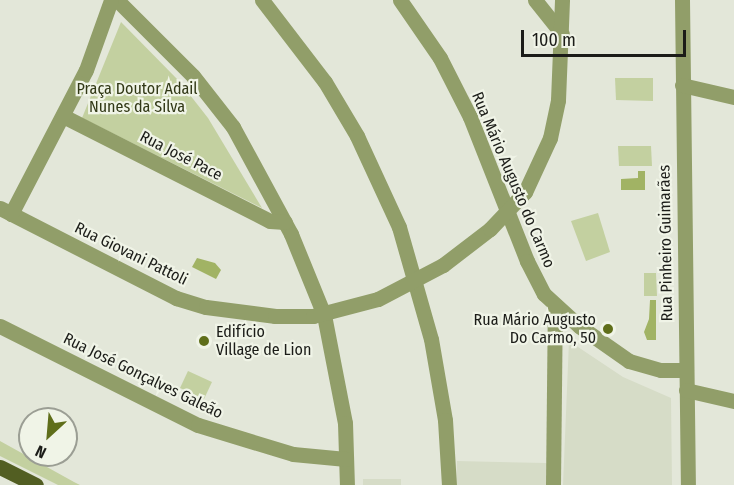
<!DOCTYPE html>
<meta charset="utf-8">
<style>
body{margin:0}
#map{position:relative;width:734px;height:485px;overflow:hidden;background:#e3e7d9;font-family:"Fira Sans Condensed",sans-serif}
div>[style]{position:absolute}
.built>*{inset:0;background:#d6dcc7}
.green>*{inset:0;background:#c3d0a0}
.water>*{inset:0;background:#a1b364}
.minor>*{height:15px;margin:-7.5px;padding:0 7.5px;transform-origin:7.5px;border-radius:7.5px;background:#919e69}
.major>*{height:15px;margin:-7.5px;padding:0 7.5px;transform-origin:7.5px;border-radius:7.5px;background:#525e22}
.dots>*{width:16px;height:16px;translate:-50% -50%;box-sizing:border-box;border:3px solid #f0f4e7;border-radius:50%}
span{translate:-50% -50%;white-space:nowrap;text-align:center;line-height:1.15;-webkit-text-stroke:4.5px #f0f4e7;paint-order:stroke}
.park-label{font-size:16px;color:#313816}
.street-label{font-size:16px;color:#1b1c18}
.poi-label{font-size:16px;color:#1b1c18}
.right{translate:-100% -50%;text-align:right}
.left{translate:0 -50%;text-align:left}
.north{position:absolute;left:18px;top:407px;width:60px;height:60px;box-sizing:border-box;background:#f0f4e7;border:2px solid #9b9e94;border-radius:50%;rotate:206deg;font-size:16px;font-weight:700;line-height:24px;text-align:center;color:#1b1c18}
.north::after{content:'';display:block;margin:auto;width:21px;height:27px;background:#5f6e1a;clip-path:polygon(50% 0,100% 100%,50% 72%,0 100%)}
.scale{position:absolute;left:521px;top:30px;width:165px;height:27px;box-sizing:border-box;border:3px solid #1b1c18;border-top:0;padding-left:8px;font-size:18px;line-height:21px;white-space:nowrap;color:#1b1c18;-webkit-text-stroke:4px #f0f4e7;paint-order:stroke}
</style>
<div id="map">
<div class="built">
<div style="clip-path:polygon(569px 341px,623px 377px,671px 398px,672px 485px,563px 485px)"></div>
<div style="clip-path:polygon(457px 461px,546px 463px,546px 485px,456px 485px)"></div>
<div style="clip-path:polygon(363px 479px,401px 479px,401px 485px,363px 485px)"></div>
</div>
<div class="green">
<div style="clip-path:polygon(121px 22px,179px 81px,208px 118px,262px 208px,82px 118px)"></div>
<div style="clip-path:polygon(615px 78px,653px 78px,653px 101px,616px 100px)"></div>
<div style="clip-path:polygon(618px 146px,651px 146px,652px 166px,619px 166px)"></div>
<div style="clip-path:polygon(598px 213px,610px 252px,586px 261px,571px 221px)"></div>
<div style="clip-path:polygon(644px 273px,656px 273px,657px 296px,644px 296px)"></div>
<div style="clip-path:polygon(188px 371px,212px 382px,204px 399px,180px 388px)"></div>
<div style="clip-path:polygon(0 441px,74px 482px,80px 485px,58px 485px,0 456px)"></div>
</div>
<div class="water">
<div style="clip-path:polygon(638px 171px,645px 171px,645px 190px,621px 190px,621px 179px,638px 178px)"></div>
<div style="clip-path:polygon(197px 258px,215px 263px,221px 270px,216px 279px,192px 267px)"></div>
<div style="clip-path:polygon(650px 300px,656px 300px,656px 340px,647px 340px,644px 332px,649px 319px)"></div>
</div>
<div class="minor">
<div style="left:117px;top:0;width:107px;rotate:45deg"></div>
<div style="left:193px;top:76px;width:65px;rotate:51.9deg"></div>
<div style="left:233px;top:127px;width:122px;rotate:61.5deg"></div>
<div style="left:291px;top:234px;width:87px;rotate:67.8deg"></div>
<div style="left:324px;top:315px;width:110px;rotate:79deg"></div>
<div style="left:345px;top:423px;width:62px;rotate:88.2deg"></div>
<div style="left:262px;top:0;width:103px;rotate:52.5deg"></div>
<div style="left:325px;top:82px;width:63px;rotate:59.3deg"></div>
<div style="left:357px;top:136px;width:100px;rotate:65.2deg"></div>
<div style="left:399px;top:227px;width:116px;rotate:74.1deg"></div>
<div style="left:431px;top:339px;width:82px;rotate:80.2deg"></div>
<div style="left:445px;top:420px;width:65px;rotate:86.5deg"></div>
<div style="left:400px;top:0;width:70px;rotate:55.4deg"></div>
<div style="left:440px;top:58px;width:66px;rotate:63deg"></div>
<div style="left:470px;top:117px;width:155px;rotate:68.4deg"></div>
<div style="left:527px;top:261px;width:37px;rotate:63deg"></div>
<div style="left:544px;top:294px;width:47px;rotate:42.4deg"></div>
<div style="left:579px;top:326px;width:61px;rotate:35deg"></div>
<div style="left:629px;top:361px;width:33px;rotate:16deg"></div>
<div style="left:661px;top:370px;width:25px"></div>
<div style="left:535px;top:0;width:43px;rotate:51.5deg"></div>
<div style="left:682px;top:0;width:485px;rotate:89.3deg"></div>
<div style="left:682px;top:85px;width:53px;rotate:13deg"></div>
<div style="left:63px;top:116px;width:232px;rotate:26.9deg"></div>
<div style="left:270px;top:221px;width:15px;rotate:4deg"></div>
<div style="left:0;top:208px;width:198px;rotate:27.1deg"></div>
<div style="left:176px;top:298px;width:31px;rotate:17deg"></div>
<div style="left:206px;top:307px;width:70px;rotate:7.4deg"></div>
<div style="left:275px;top:316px;width:38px"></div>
<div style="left:313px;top:316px;width:67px;rotate:-14.7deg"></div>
<div style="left:378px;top:299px;width:73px;rotate:-27.6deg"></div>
<div style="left:443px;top:265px;width:59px;rotate:-37.5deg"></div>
<div style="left:490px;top:229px;width:51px;rotate:-46.6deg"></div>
<div style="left:525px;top:192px;width:60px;rotate:-65.2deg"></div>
<div style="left:550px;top:138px;width:39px;rotate:-78deg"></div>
<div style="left:558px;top:100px;width:100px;rotate:-87.7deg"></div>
<div style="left:11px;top:214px;width:162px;rotate:-62.5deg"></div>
<div style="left:86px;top:70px;width:74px;rotate:-70.3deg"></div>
<div style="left:0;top:326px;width:221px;rotate:26.6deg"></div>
<div style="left:198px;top:425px;width:99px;rotate:17deg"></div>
<div style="left:293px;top:454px;width:53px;rotate:5.4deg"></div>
<div style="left:686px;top:390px;width:49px;rotate:12.9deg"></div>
<div style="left:553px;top:485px;width:180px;rotate:-89.4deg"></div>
</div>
<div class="major">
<div style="left:0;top:467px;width:40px;rotate:26.6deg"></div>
</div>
<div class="dots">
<div style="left:608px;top:329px;background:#5f6e1a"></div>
<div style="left:204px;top:341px;background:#5f6e1a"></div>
</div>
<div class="park-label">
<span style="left:137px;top:98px">Praça Doutor Adail<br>Nunes da Silva</span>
</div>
<div class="street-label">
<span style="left:181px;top:156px;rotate:27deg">Rua José Pace</span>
<span style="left:513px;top:180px;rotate:67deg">Rua Mário Augusto do Carmo</span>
<span style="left:666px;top:243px;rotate:-91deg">Rua Pinheiro Guimarães</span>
<span style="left:131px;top:254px;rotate:26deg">Rua Giovani Pattoli</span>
<span style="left:143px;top:376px;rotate:26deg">Rua José Gonçalves Galeão</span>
</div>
<div class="poi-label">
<span class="right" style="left:596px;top:329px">Rua Mário Augusto<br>Do Carmo, 50</span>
<span class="left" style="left:216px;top:341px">Edifício<br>Village de Lion</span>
</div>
<div class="north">N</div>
<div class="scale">100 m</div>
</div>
